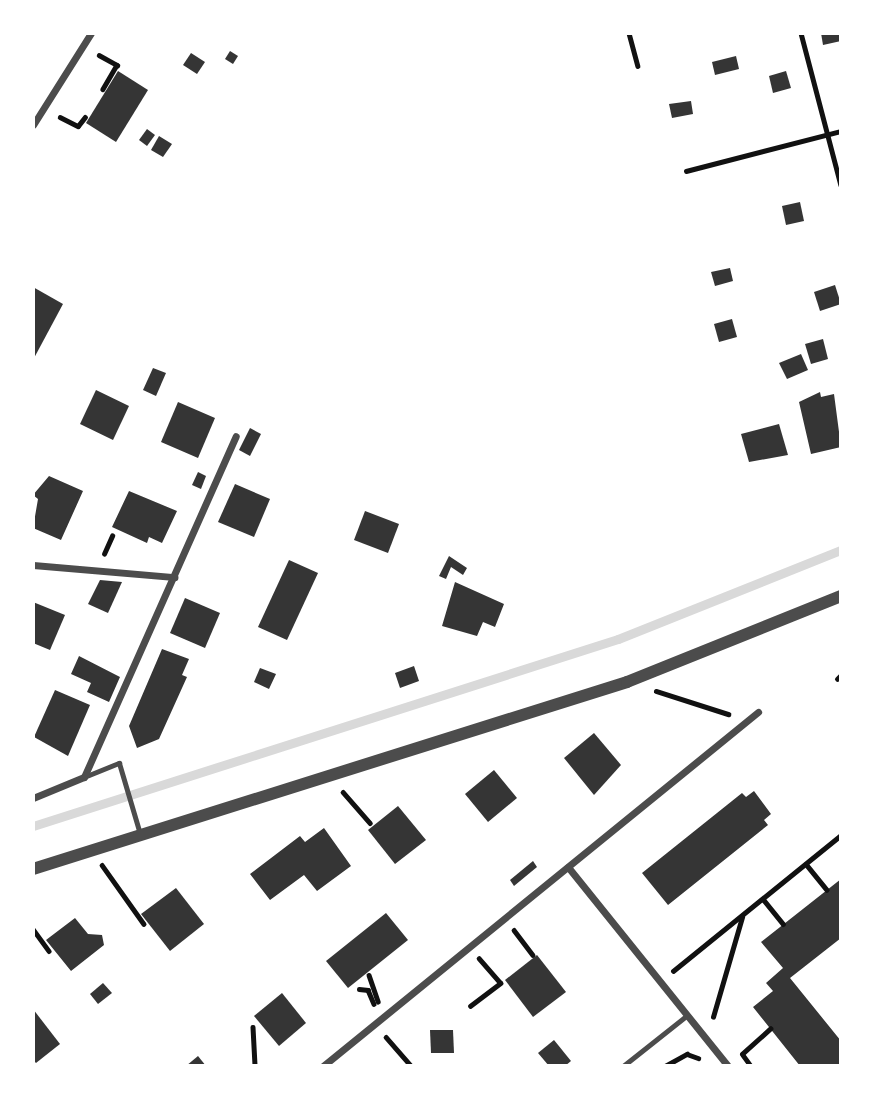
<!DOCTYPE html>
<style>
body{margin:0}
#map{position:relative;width:874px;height:1099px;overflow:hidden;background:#fff;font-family:Manrope,sans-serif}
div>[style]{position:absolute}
.stream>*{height:9px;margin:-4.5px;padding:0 4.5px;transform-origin:4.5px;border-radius:4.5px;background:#d9d9d9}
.building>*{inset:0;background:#353535}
.path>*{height:4.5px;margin:-2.25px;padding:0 2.25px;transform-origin:2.25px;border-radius:2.25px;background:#111}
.service>*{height:5px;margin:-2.5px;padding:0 2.5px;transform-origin:2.5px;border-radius:2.5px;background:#4c4c4c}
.minor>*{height:7px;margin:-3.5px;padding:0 3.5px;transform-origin:3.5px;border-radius:3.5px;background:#4c4c4c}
.tertiary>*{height:12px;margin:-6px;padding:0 6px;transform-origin:6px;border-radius:6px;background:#4c4c4c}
span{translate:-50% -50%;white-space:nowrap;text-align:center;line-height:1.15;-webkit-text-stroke:6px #fff;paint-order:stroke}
.frame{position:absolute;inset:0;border:35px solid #fff;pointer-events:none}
</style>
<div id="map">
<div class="stream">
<div style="left:33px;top:826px;width:614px;rotate:-17.73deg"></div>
<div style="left:618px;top:639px;width:240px;rotate:-21.8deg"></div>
</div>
<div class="building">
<div style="clip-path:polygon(821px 33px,841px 33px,841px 41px,823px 45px)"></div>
<div style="clip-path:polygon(230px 51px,238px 56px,233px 64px,225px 59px)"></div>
<div style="clip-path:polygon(191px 53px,205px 62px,197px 74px,183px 65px)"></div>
<div style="clip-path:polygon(736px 56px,739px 69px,715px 75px,712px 62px)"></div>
<div style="clip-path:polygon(118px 71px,148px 90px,116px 142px,86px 123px)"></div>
<div style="clip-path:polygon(786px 71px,791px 88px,773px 93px,769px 76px)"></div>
<div style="clip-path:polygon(691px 101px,693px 114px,672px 118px,669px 104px)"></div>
<div style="clip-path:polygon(147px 129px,155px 135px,147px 146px,139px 140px)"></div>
<div style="clip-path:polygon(159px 136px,172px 144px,163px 157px,151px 150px)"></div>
<div style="clip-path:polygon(800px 202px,804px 221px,786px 225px,782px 206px)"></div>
<div style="clip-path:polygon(730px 268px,733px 281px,715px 286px,711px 272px)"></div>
<div style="clip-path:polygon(835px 285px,841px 304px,820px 311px,814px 292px)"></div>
<div style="clip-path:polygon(33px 287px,63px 304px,33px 360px)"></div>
<div style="clip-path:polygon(732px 319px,737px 337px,719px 342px,714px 324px)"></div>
<div style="clip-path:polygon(823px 339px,828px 359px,811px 364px,805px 344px)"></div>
<div style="clip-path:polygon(801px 354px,808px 370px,787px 379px,779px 363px)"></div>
<div style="clip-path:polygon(153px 368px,166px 373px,156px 396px,143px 390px)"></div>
<div style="clip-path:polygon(96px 390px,129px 406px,113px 440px,80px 424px)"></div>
<div style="clip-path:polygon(820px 392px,821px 397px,834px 394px,841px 447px,811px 454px,799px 402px)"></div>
<div style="clip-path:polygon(178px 402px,215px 418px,198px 458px,161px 442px)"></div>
<div style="clip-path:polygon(779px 424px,788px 455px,749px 462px,741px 434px)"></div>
<div style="clip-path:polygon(250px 428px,261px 434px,250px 456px,239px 450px)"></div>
<div style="clip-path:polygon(198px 472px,206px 476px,201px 489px,192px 485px)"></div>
<div style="clip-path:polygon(49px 476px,83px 491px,61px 540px,33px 528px,38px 499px,33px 495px)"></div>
<div style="clip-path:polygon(235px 484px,270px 499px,254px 537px,218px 522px)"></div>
<div style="clip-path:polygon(129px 491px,177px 511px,162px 543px,149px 537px,147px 543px,112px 527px)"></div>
<div style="clip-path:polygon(365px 511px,399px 524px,388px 553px,354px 540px)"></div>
<div style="clip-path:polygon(449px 556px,467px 568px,463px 575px,451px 567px,446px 579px,439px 576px)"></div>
<div style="clip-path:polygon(289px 560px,318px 573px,287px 640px,258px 627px)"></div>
<div style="clip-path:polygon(100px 580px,122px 582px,108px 613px,88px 604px)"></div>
<div style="clip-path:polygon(455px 582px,504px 604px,495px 627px,483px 622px,477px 636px,442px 626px)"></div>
<div style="clip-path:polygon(185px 598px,220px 613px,205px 648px,170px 633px)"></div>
<div style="clip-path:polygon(33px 602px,65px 615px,50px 650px,33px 643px)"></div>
<div style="clip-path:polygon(162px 649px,189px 659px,182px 675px,187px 677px,159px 739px,137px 748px,129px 726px)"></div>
<div style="clip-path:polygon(79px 656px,120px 677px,109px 702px,87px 692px,91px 683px,71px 674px)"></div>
<div style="clip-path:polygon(414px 666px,419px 681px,400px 688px,395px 673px)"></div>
<div style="clip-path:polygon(260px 668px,276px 674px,269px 689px,254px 682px)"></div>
<div style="clip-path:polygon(55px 690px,90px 705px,68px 756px,34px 737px)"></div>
<div style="clip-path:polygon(594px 733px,621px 765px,594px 795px,564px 758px)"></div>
<div style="clip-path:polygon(494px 770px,517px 798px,488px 822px,465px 794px)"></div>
<div style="clip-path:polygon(754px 791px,771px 814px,764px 820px,768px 825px,668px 905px,642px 873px,742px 793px,746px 797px)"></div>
<div style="clip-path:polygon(398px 806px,426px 840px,395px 864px,368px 830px)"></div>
<div style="clip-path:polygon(324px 828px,351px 866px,317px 891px,304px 875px,270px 900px,250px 874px,300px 836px,305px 842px)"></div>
<div style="clip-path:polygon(533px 861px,537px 867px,514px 886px,510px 880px)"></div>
<div style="clip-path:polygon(841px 879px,841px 938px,790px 978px,841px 1041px,841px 1066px,800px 1066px,753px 1007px,773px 991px,766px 983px,783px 968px,761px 942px)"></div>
<div style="clip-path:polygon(176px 888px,204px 924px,170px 951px,141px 914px)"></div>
<div style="clip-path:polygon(386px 913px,408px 940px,348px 988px,326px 961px)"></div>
<div style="clip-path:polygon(75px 918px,88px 934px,102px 935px,104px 945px,71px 971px,46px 940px)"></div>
<div style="clip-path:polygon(537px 955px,566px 992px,533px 1017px,505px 980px)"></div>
<div style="clip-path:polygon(103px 983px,112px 993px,98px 1004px,90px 994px)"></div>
<div style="clip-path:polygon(282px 993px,306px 1023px,279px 1046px,254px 1016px)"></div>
<div style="clip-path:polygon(33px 1009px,60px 1044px,36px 1063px,33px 1060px)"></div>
<div style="clip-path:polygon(430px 1030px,453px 1030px,454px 1053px,431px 1053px)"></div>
<div style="clip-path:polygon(554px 1040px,571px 1061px,565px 1066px,549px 1066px,538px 1053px)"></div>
<div style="clip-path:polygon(198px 1056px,206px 1066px,186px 1066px)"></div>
</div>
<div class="path">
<div style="left:629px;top:33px;width:34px;rotate:75deg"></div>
<div style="left:801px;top:33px;width:157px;rotate:75.3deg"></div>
<div style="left:99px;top:55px;width:21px;rotate:29deg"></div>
<div style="left:117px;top:65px;width:28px;rotate:120deg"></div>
<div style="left:60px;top:117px;width:20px;rotate:27deg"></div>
<div style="left:78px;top:126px;width:11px;rotate:-52deg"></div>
<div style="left:686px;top:171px;width:160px;rotate:-14.5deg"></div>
<div style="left:104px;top:554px;width:20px;rotate:-66deg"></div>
<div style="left:837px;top:679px;width:6px;rotate:-45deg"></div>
<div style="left:656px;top:691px;width:76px;rotate:17.7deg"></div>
<div style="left:343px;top:792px;width:41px;rotate:48.9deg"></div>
<div style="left:806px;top:864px;width:33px;rotate:51deg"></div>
<div style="left:102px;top:865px;width:72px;rotate:54.6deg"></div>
<div style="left:763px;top:899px;width:32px;rotate:51deg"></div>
<div style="left:33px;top:929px;width:27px;rotate:54deg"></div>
<div style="left:514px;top:930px;width:31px;rotate:53deg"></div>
<div style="left:673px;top:971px;width:216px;rotate:-39deg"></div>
<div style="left:369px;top:975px;width:28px;rotate:71deg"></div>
<div style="left:359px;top:989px;width:9px;rotate:6deg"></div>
<div style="left:368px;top:990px;width:15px;rotate:67deg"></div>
<div style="left:470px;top:1006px;width:38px;rotate:-37deg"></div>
<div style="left:500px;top:983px;width:32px;rotate:-131deg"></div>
<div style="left:713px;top:1017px;width:104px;rotate:-73.8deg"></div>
<div style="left:253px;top:1027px;width:39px;rotate:87deg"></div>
<div style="left:386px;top:1037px;width:38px;rotate:49deg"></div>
<div style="left:742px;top:1054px;width:38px;rotate:-42deg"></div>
<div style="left:743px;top:1055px;width:14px;rotate:54deg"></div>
<div style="left:665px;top:1066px;width:25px;rotate:-29deg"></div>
<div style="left:687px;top:1054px;width:12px;rotate:20deg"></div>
</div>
<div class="service">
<div style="left:84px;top:777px;width:38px;rotate:-22deg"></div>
<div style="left:119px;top:763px;width:74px;rotate:73.5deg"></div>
<div style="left:623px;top:1066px;width:80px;rotate:-38.4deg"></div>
</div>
<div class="minor">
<div style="left:33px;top:125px;width:109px;rotate:-57.8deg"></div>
<div style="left:33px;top:565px;width:142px;rotate:4.9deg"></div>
<div style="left:33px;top:798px;width:55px;rotate:-22.4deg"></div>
<div style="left:84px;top:777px;width:373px;rotate:-66deg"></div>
<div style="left:568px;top:867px;width:255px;rotate:51.2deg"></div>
<div style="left:323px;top:1066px;width:561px;rotate:-39.14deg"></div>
</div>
<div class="tertiary">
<div style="left:33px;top:869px;width:623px;rotate:-17.47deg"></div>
<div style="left:627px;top:682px;width:231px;rotate:-21.9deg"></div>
</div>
<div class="frame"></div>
</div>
